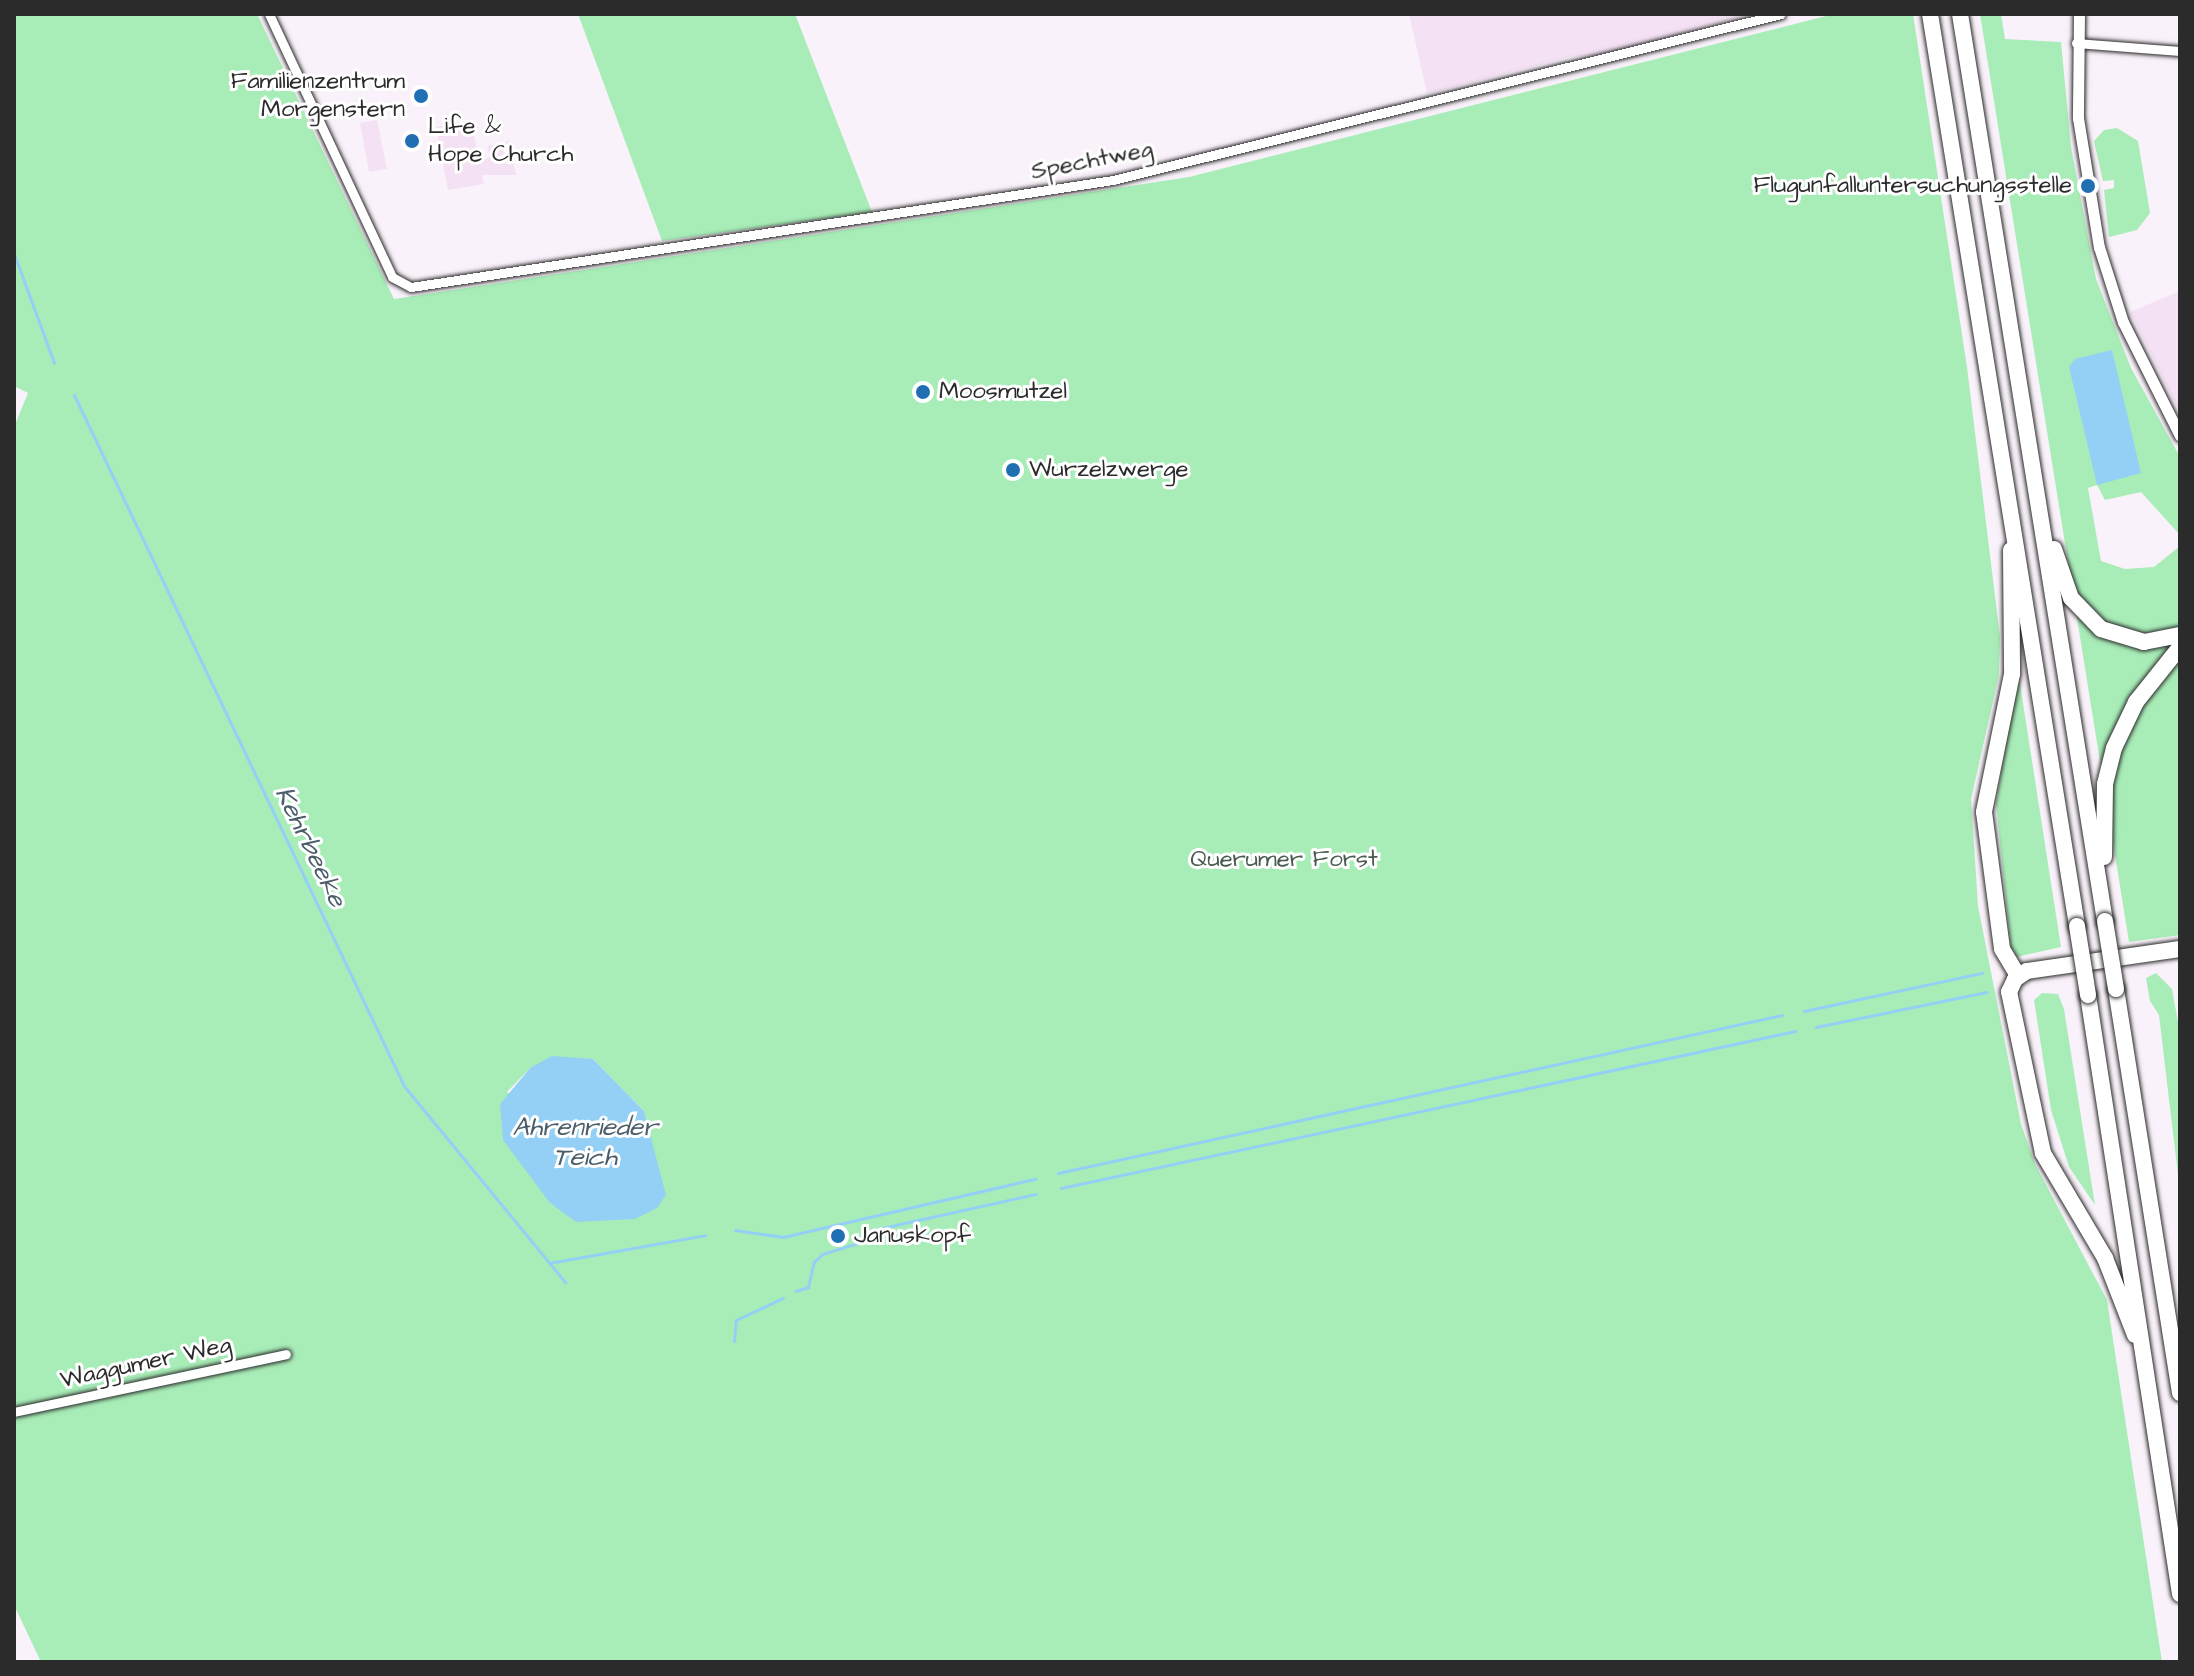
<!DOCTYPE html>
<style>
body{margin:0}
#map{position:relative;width:2194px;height:1676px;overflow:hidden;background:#faf2fa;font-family:"Architects Daughter",sans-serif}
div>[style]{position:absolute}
.built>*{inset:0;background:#f4e2f4}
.green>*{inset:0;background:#a8edb8}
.water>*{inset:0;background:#94d0f5}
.stream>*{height:3px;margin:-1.5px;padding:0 1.5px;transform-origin:1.5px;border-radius:1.5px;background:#94d0f5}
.roads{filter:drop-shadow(0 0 2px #2b2b2b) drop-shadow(0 0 2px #2b2b2b)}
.minor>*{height:9px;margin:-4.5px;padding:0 4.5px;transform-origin:4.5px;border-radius:4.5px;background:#fff}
.tertiary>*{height:11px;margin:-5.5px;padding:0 5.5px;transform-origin:5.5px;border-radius:5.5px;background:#fff}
.motorway>*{height:16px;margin:-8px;padding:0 8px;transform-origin:8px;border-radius:8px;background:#fff}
.bridges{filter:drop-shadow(0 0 2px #2b2b2b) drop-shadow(0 0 2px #2b2b2b)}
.motorway-bridge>*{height:16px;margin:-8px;padding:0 8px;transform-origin:8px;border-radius:8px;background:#fff}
.dots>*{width:22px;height:22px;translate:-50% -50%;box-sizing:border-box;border:4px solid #fff;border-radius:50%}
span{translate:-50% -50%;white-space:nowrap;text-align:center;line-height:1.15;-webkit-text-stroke:6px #fff;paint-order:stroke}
.poi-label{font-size:24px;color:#2b2b2b}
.right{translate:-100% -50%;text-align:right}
.left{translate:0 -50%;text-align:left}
.street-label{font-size:24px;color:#2b2b2b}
.park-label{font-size:24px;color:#4a5c4e}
.water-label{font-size:26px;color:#4a5d68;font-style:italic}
.frame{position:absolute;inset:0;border:16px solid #2b2b2b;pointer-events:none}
</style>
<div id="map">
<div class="built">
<div style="clip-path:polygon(1409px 14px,1751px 14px,1609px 53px,1566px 58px,1427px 94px)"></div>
<div style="clip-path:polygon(377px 120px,387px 169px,369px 172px,360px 123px)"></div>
<div style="clip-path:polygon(471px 120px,479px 160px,489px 158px,488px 146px,509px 141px,516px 175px,482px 175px,484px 184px,448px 190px,436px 127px)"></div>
<div style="clip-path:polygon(2180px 291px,2180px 413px,2130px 312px)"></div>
</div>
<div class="green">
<div style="clip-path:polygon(evenodd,14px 14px,257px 14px,394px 299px,1189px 177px,1834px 14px,1913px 14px,1967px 367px,2000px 637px,1999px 675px,1971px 799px,1978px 906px,2021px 1124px,2035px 1164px,2107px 1300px,2162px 1662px,41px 1662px,14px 1605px,14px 427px,28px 393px,14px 386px,14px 14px,562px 1059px,593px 1059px,644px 1111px,665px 1196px,507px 1092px,530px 1068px,562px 1059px)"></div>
<div style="clip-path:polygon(578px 14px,795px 14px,872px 212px,662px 241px)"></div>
<div style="clip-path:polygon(1980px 14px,2001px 14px,2005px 39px,2061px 42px,2071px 147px,2096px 279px,2131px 368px,2180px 457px,2180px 535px,2141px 492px,2105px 500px,2097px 485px,2088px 488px,2101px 561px,2125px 569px,2154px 567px,2180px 546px,2180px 935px,2129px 942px)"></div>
<div style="clip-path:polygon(2117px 128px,2138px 141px,2150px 213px,2137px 230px,2109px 237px,2104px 190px,2114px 188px,2114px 180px,2103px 181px,2094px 141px,2104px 130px)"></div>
<div style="clip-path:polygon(2018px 671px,2061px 947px,2012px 958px,1996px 804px)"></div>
<div style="clip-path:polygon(2156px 973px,2172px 989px,2180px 1033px,2180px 1192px,2159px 1015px,2150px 1001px,2146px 978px)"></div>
<div style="clip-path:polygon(2042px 993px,2058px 994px,2064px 1009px,2095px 1205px,2069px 1167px,2051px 1110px,2034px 1000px)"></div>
</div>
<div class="water">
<div style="clip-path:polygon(2112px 350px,2141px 473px,2097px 485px,2069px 367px,2075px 359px)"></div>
<div style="clip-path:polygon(552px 1056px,593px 1059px,644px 1111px,666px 1195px,657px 1208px,635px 1219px,576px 1222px,550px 1203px,503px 1140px,500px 1104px,530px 1068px)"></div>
</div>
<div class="stream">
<div style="left:14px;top:254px;width:116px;rotate:69.8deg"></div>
<div style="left:74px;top:395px;width:766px;rotate:64.47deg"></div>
<div style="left:404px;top:1086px;width:254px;rotate:50.6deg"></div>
<div style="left:1804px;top:1011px;width:182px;rotate:-12.1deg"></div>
<div style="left:1816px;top:1027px;width:174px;rotate:-11.6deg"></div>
<div style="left:1058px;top:1173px;width:741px;rotate:-12.31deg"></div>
<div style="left:1061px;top:1188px;width:751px;rotate:-12.07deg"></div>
<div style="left:735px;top:1230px;width:49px;rotate:8.3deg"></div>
<div style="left:783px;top:1237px;width:259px;rotate:-13deg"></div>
<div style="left:864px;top:1232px;width:176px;rotate:-12.5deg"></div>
<div style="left:549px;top:1263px;width:159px;rotate:-10.1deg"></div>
<div style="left:796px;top:1291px;width:13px;rotate:-18deg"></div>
<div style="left:808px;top:1287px;width:26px;rotate:-77deg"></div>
<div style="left:814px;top:1262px;width:11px;rotate:-45deg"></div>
<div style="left:822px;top:1254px;width:39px;rotate:-17deg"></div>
<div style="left:734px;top:1341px;width:21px;rotate:-85deg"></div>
<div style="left:736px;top:1320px;width:52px;rotate:-25.1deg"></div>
</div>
<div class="roads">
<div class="minor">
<div style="left:269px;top:14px;width:290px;rotate:64.9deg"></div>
<div style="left:392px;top:277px;width:21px;rotate:28deg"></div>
<div style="left:411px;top:287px;width:710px;rotate:-8.67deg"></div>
<div style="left:1113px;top:180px;width:688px;rotate:-13.96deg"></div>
<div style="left:2076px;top:43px;width:104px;rotate:4.4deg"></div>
<div style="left:14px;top:1412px;width:278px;rotate:-12deg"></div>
</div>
<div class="tertiary">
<div style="left:2079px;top:14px;width:104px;rotate:90.6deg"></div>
<div style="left:2078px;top:118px;width:131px;rotate:80.8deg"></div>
<div style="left:2099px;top:247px;width:79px;rotate:72.3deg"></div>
<div style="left:2123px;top:322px;width:127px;rotate:63.4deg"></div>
</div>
<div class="motorway">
<div style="left:1930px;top:14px;width:924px;rotate:80.84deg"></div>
<div style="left:1960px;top:14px;width:919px;rotate:80.92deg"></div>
<div style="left:2054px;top:549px;width:52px;rotate:70.9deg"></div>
<div style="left:2071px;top:598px;width:43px;rotate:45.9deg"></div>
<div style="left:2101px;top:629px;width:45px;rotate:16.8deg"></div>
<div style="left:2144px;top:642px;width:37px;rotate:-11deg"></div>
<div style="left:2011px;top:550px;width:124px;rotate:89.5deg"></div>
<div style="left:2012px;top:674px;width:141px;rotate:101.5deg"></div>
<div style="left:1984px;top:812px;width:138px;rotate:82.5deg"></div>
<div style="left:2002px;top:949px;width:31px;rotate:59deg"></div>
<div style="left:2104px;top:857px;width:73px;rotate:-89.2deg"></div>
<div style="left:2105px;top:784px;width:37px;rotate:-76deg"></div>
<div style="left:2114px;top:748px;width:51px;rotate:-64.4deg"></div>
<div style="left:2136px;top:702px;width:70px;rotate:-51.3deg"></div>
<div style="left:2116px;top:989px;width:409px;rotate:81deg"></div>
<div style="left:2088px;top:995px;width:606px;rotate:81.27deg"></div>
<div style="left:2135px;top:1335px;width:83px;rotate:-111.3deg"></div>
<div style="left:2105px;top:1258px;width:122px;rotate:-120.6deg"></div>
<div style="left:2043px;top:1153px;width:165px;rotate:-101.9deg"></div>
<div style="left:2009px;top:992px;width:14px;rotate:-65deg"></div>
<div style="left:2015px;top:979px;width:14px;rotate:-34deg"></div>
<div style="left:2027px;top:971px;width:155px;rotate:-8.2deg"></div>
</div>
</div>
<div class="bridges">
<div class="motorway-bridge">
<div style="left:2105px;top:921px;width:69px;rotate:80.8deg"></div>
<div style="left:2077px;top:926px;width:70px;rotate:80.9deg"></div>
</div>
</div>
<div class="dots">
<div style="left:421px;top:96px;background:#1f6fb2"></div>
<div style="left:412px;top:141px;background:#1f6fb2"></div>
<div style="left:2088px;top:186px;background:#1f6fb2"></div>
<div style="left:923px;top:392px;background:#1f6fb2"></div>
<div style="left:1013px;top:470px;background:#1f6fb2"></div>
<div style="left:838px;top:1236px;background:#1f6fb2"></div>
</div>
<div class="poi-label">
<span class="right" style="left:405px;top:96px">Familienzentrum<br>Morgenstern</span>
<span class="left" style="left:428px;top:141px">Life &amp;<br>Hope Church</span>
<span class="right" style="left:2072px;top:186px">Flugunfalluntersuchungsstelle</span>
<span class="left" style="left:939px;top:392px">Moosmutzel</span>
<span class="left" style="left:1029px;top:470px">Wurzelzwerge</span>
<span class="left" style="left:854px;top:1236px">Januskopf</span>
</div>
<div class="street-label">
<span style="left:1092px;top:161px;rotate:-11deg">Spechtweg</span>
<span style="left:146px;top:1363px;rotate:-12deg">Waggumer Weg</span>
</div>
<div class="park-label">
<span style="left:1284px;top:860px">Querumer Forst</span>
</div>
<div class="water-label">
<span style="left:310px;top:847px;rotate:64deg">Kehrbeeke</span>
<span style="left:585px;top:1143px">Ahrenrieder<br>Teich</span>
</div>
<div class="frame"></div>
</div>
